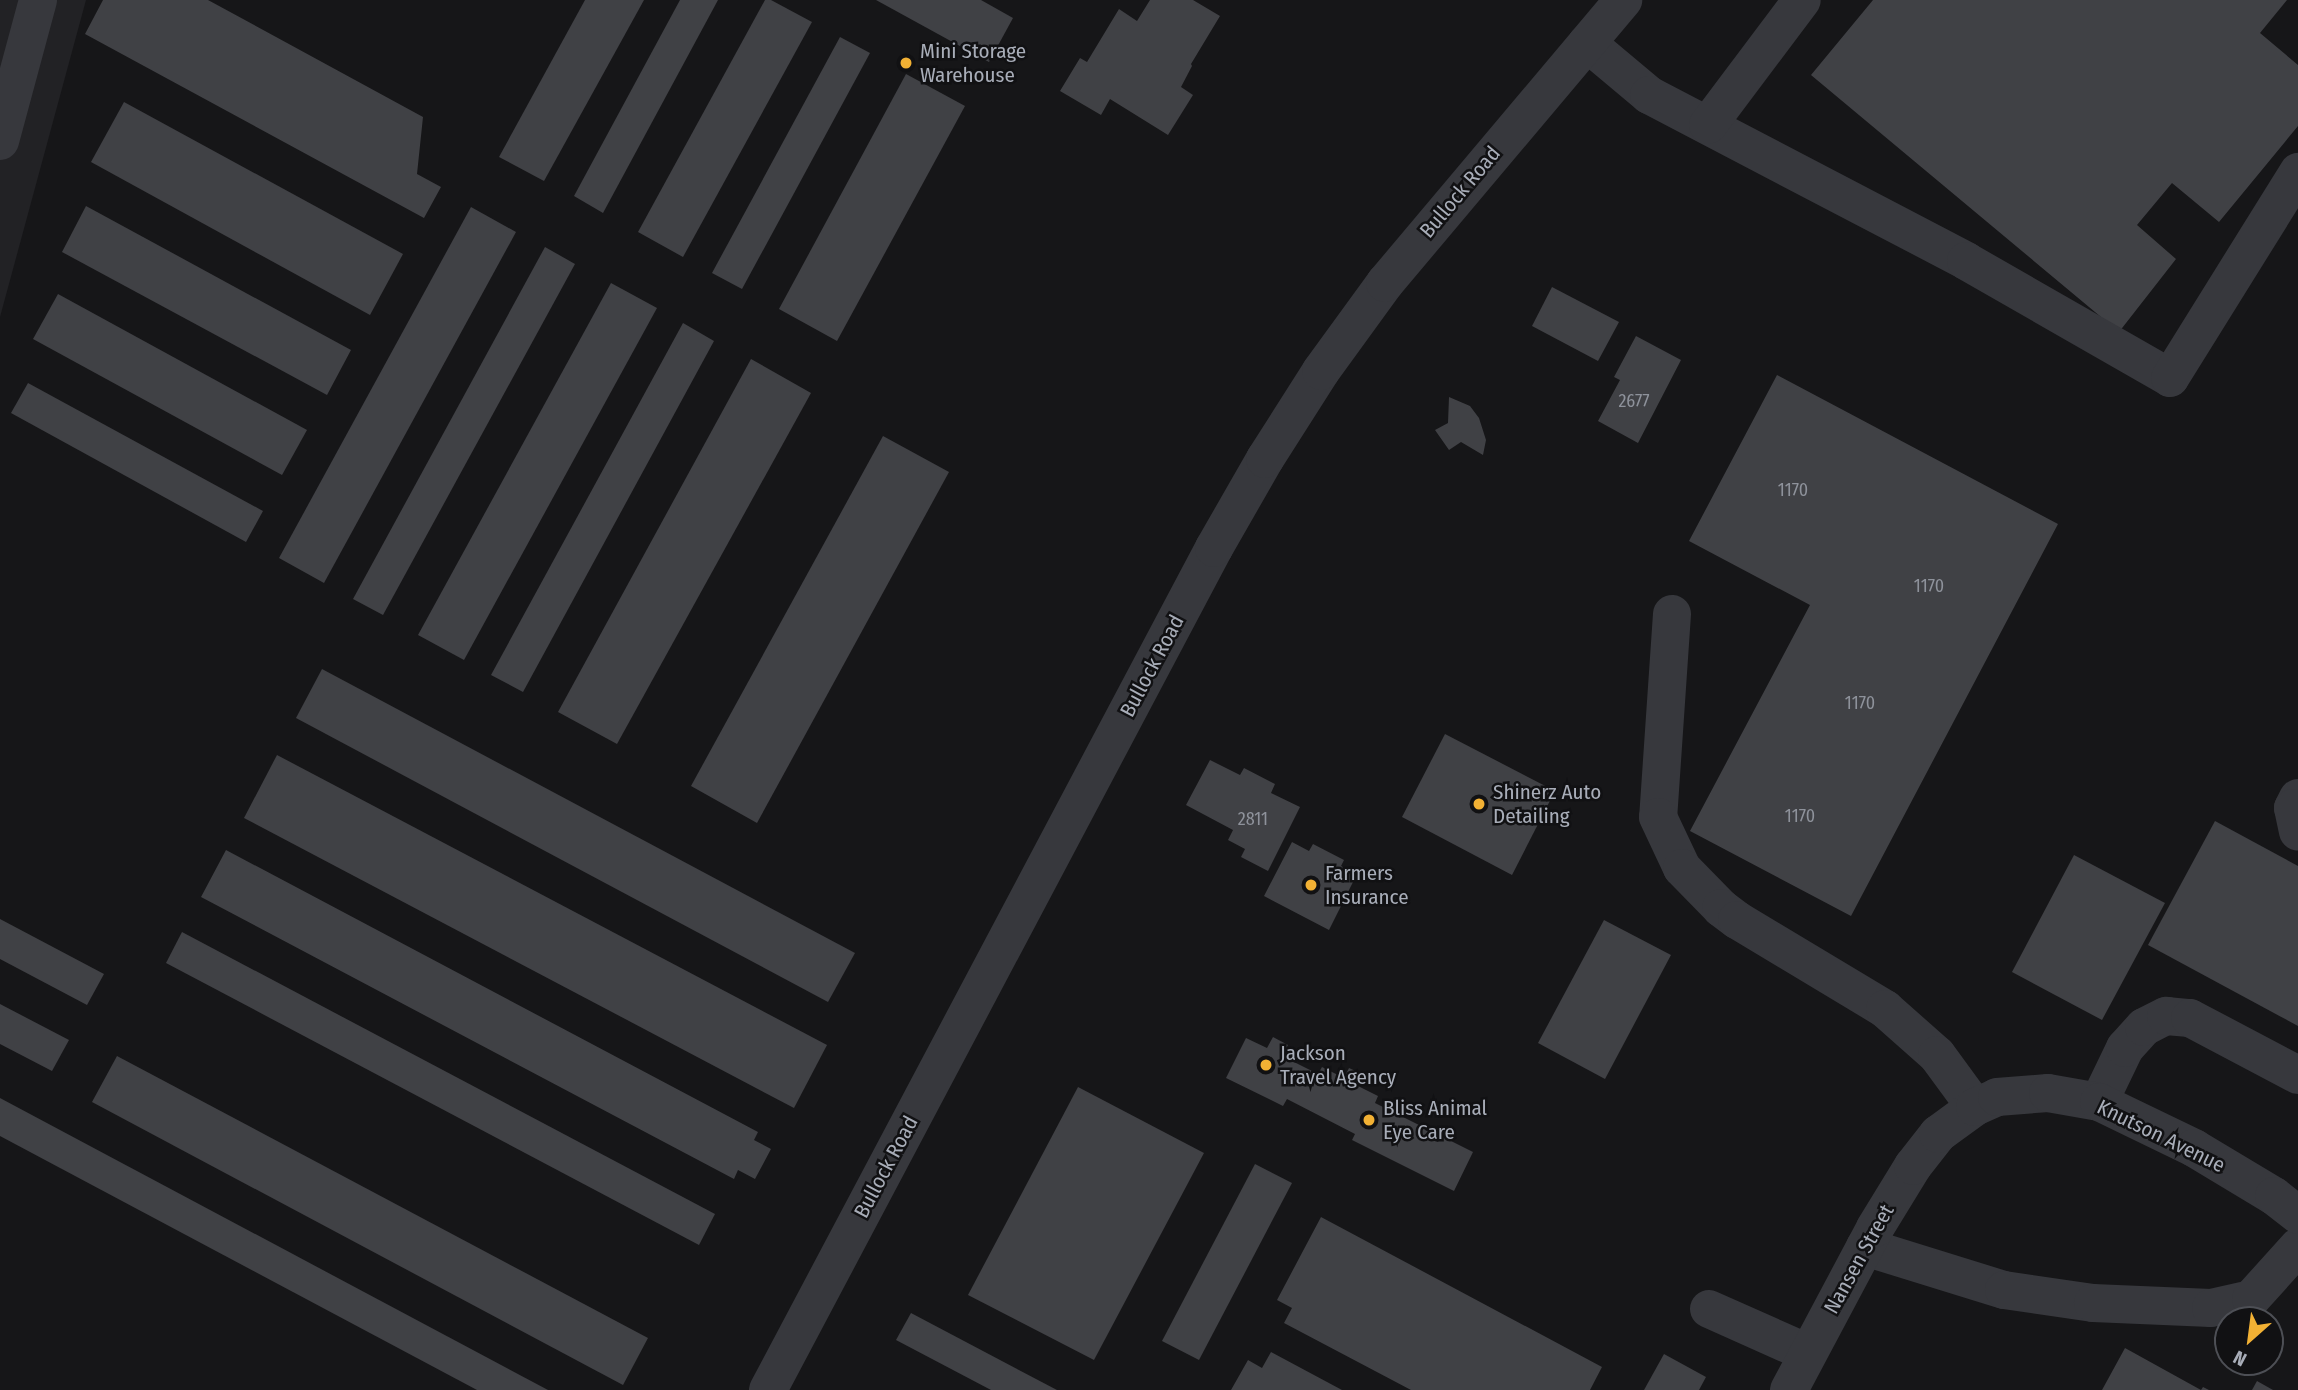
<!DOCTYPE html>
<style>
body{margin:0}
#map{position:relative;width:2298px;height:1390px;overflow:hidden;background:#161618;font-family:"Fira Sans Condensed",sans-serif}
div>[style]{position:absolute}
.built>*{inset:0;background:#222225}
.building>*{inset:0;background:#404145}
.minor>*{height:38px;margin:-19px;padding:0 19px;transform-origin:19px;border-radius:19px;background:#37383d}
.dots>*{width:19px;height:19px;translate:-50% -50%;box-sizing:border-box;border:4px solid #111113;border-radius:50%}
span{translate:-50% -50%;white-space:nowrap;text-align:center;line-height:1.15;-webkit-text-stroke:5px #111113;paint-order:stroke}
.number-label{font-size:18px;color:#8e929b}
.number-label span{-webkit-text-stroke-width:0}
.poi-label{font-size:21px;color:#a8adb8}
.left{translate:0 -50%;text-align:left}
.street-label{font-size:21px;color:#a8adb8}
.north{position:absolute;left:2214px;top:1306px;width:70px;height:70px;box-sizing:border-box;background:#111113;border:2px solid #4d4f55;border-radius:50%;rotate:208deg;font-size:19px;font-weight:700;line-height:28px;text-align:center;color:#a8adb8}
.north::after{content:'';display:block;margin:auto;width:24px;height:32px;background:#f2b134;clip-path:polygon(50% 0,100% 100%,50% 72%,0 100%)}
</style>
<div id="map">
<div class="built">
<div style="clip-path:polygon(0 0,86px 0,0 317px)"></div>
</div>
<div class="building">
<div style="clip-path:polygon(103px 0,208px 0,423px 117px,417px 174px,441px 187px,424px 218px,85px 34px)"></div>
<div style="clip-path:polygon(585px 0,644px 0,544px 181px,499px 157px)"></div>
<div style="clip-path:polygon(680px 0,718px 0,603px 213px,574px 196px)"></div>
<div style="clip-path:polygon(765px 0,771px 0,812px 22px,683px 257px,638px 232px)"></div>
<div style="clip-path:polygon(876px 0,981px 0,1013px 18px,989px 62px)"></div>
<div style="clip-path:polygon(1150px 0,1193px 0,1220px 16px,1191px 64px,1192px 66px,1181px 87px,1193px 95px,1168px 135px,1110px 99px,1101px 115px,1060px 91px,1080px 58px,1087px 62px,1119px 9px,1137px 21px)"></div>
<div style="clip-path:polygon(1873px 0,2287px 0,2260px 33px,2298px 65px,2298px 126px,2219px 222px,2172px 183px,2137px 225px,2176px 259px,2119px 332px,1811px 75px)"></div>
<div style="clip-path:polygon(840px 37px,870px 53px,742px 289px,712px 273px)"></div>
<div style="clip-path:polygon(906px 74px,965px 106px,837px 341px,779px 309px)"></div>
<div style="clip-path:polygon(124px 102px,403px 254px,370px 315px,91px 162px)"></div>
<div style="clip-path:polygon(86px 206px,351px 350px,327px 395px,62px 252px)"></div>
<div style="clip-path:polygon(471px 207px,516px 232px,324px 583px,279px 558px)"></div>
<div style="clip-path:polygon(545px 247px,575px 264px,383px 615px,353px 599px)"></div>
<div style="clip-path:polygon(611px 283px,657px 308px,464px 660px,418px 635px)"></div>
<div style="clip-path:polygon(1552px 287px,1619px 322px,1598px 361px,1532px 326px)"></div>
<div style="clip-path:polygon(58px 294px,307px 430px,282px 475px,33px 339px)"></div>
<div style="clip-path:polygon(683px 323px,714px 341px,523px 692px,491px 675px)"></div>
<div style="clip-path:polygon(1636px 336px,1681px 360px,1638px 443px,1598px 421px,1620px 380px,1614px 377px)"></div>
<div style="clip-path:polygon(751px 359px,811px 393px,617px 744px,558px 712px)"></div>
<div style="clip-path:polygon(1777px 375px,2058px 524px,1851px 916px,1690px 831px,1810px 605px,1689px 541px)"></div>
<div style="clip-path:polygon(28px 383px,263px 511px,246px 542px,11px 413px)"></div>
<div style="clip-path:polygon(1449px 397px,1470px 406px,1479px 418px,1486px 440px,1483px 455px,1461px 442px,1449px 450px,1435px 430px,1448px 423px)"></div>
<div style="clip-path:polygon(883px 436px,949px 472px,757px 823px,691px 786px)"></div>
<div style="clip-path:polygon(322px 669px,855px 953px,828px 1002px,296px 718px)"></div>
<div style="clip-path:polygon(1445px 734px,1555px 791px,1512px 875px,1402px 817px)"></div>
<div style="clip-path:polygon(277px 755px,827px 1045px,794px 1108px,244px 818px)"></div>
<div style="clip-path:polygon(1210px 760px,1240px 775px,1244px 768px,1275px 784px,1271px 793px,1300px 807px,1268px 871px,1241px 857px,1245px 849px,1228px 840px,1233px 830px,1186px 805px)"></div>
<div style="clip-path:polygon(2215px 821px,2298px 866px,2298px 1026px,2148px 945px)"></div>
<div style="clip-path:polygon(1292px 842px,1309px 851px,1313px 844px,1344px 860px,1341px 866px,1357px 874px,1329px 930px,1264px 896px)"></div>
<div style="clip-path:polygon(226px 850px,758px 1132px,754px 1140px,771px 1149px,755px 1179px,738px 1170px,734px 1179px,201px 897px)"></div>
<div style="clip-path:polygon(2074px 855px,2165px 903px,2102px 1020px,2012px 972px)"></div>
<div style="clip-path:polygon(0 919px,104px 974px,87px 1005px,0 959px)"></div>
<div style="clip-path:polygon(1604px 920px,1671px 955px,1605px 1079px,1538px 1043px)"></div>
<div style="clip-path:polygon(182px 932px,715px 1214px,699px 1245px,166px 963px)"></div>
<div style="clip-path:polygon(0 1004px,69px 1040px,52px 1071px,0 1044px)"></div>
<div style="clip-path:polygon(1273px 1037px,1288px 1045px,1282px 1056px,1318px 1074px,1322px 1067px,1344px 1078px,1349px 1068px,1362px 1074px,1356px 1085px,1378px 1096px,1375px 1103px,1473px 1152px,1454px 1191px,1352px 1140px,1355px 1134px,1287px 1099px,1283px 1106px,1226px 1078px,1246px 1038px,1267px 1048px)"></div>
<div style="clip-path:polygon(117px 1056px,648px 1338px,623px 1385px,92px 1102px)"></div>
<div style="clip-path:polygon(1078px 1087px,1204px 1153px,1094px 1360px,968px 1295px)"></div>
<div style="clip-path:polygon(0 1098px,548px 1390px,477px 1390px,0 1136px)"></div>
<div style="clip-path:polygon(1255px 1164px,1292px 1183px,1199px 1360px,1162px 1341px)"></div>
<div style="clip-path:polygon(1321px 1217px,1602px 1367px,1590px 1390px,1411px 1390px,1284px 1323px,1292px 1308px,1277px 1300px)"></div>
<div style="clip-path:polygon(911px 1313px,1057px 1390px,991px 1390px,896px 1340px)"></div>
<div style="clip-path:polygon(2125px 1348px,2201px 1390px,2203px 1387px,2209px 1390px,2102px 1390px)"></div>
<div style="clip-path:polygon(1271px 1352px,1342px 1390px,1231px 1390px,1248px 1360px,1262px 1368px)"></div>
<div style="clip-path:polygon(1664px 1354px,1706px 1377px,1699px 1390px,1644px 1390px)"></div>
<div style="clip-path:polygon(2257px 1381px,2273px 1390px,2252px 1390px)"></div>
</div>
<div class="minor">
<div style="left:1587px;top:43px;width:81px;rotate:40deg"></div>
<div style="left:1649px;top:95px;width:358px;rotate:27.6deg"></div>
<div style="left:1966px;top:261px;width:235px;rotate:29.8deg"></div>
<div style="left:2170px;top:378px;width:243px;rotate:-58.1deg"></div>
<div style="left:1708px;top:125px;width:156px;rotate:-53.1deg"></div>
<div style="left:0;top:141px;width:146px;rotate:-74.9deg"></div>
<div style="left:1672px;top:614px;width:203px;rotate:93.9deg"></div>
<div style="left:1658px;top:817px;width:56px;rotate:64.8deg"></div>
<div style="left:1682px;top:868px;width:56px;rotate:45.7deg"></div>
<div style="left:1721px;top:908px;width:20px;rotate:37deg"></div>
<div style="left:1737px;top:920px;width:173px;rotate:31deg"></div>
<div style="left:1885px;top:1009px;width:69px;rotate:41.5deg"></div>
<div style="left:1937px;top:1055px;width:64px;rotate:53.8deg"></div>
<div style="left:2298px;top:798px;width:11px;rotate:117deg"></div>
<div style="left:2293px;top:808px;width:24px;rotate:78deg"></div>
<div style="left:2099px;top:1102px;width:60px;rotate:-64.3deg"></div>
<div style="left:2125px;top:1048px;width:28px;rotate:-48deg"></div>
<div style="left:2144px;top:1027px;width:25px;rotate:-27deg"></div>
<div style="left:2166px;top:1016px;width:24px;rotate:5deg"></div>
<div style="left:2190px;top:1018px;width:122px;rotate:27.8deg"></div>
<div style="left:1865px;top:1247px;width:145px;rotate:17.2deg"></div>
<div style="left:2004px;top:1290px;width:90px;rotate:8.3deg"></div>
<div style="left:2093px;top:1303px;width:118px;rotate:2.4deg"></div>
<div style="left:2211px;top:1308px;width:41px;rotate:-12.7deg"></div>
<div style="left:2251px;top:1299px;width:70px;rotate:-47.9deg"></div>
<div style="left:1709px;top:1309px;width:108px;rotate:24deg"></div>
<div style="left:768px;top:1390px;width:953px;rotate:-62.09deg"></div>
<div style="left:1214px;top:548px;width:103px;rotate:-60.2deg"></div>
<div style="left:1265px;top:459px;width:104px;rotate:-57.5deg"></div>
<div style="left:1321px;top:371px;width:109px;rotate:-54deg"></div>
<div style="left:1385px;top:283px;width:370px;rotate:-49.9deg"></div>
<div style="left:1789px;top:1390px;width:183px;rotate:-62deg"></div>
<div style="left:1875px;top:1228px;width:73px;rotate:-58.5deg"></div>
<div style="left:1913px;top:1166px;width:41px;rotate:-52deg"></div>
<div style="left:1938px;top:1134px;width:46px;rotate:-36.1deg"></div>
<div style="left:1975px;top:1107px;width:24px;rotate:-24deg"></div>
<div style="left:1997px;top:1097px;width:51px;rotate:-4.5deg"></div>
<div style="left:2048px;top:1093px;width:52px;rotate:10deg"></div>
<div style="left:2099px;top:1102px;width:106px;rotate:25.8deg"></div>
<div style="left:2194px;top:1148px;width:93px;rotate:31deg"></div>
<div style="left:2274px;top:1196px;width:31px;rotate:38deg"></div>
</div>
<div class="dots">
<div style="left:906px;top:63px;background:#f2b134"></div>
<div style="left:1479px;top:804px;background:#f2b134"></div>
<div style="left:1311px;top:885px;background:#f2b134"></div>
<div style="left:1266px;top:1065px;background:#f2b134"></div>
<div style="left:1369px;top:1120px;background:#f2b134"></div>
</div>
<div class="number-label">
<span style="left:1634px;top:401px">2677</span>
<span style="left:1793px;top:490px">1170</span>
<span style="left:1929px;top:586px">1170</span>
<span style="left:1860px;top:703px">1170</span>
<span style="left:1800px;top:816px">1170</span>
<span style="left:1253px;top:819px">2811</span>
</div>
<div class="poi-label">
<span class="left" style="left:920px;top:63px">Mini Storage<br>Warehouse</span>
<span class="left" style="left:1493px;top:804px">Shinerz Auto<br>Detailing</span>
<span class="left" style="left:1325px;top:885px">Farmers<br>Insurance</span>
<span class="left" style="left:1280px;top:1065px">Jackson<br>Travel Agency</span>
<span class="left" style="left:1383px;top:1120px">Bliss Animal<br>Eye Care</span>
</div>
<div class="street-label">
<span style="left:1460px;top:192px;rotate:-50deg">Bullock Road</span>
<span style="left:1152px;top:666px;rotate:-62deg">Bullock Road</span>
<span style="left:2161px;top:1136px;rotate:26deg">Knutson Avenue</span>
<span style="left:886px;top:1167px;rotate:-62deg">Bullock Road</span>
<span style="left:1859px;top:1259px;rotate:-61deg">Nansen Street</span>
</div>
<div class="north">N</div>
</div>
